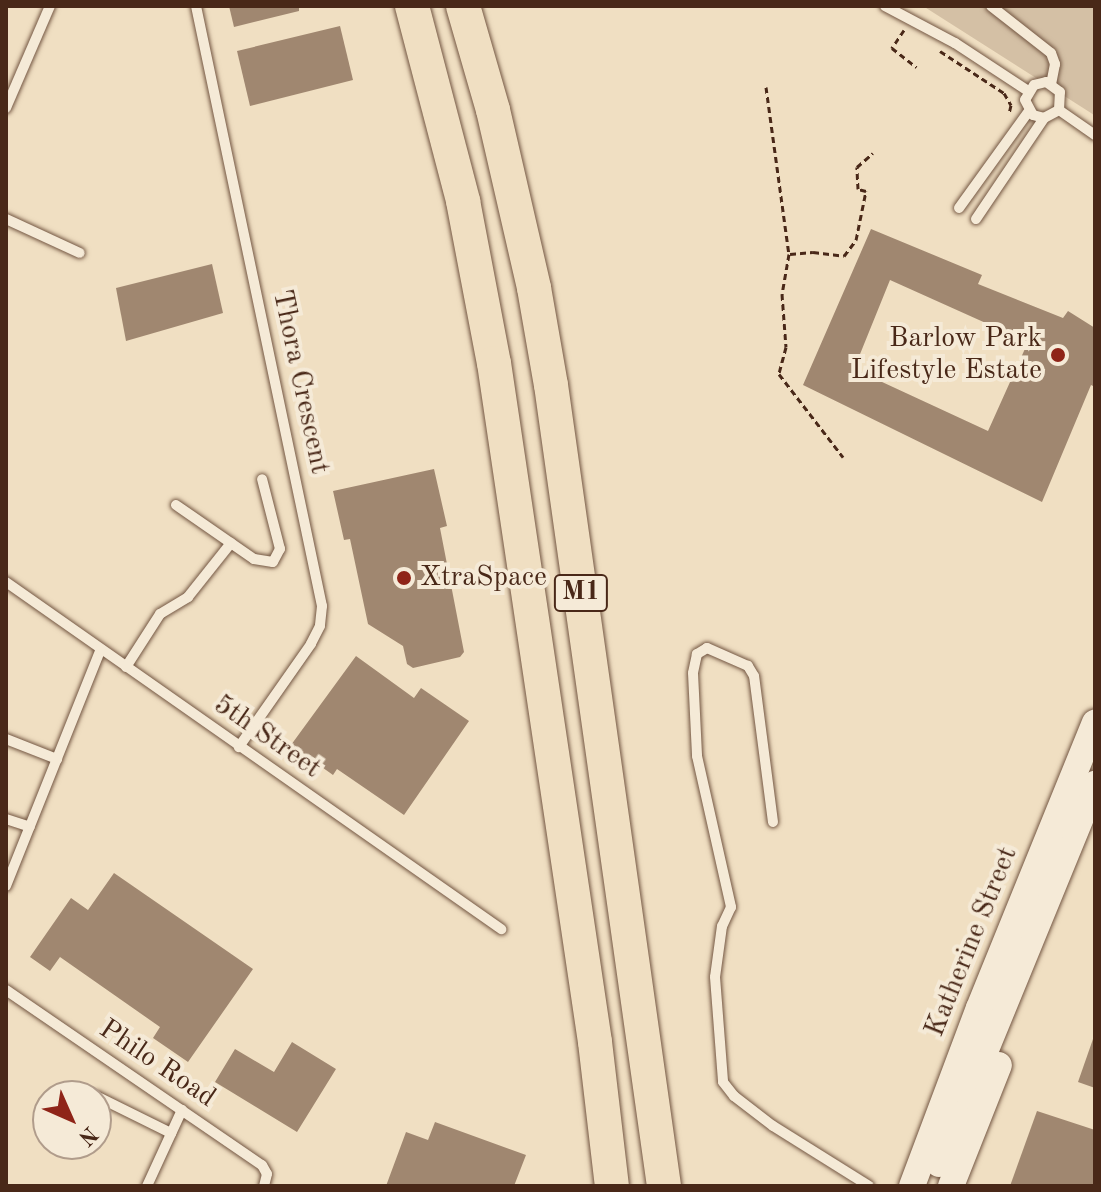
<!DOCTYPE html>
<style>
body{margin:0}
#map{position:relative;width:1101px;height:1192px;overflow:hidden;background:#f0dfc2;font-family:"Old Standard TT",serif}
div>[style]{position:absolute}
.green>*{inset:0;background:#d4c0a5}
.building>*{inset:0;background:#a08770}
.path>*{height:3px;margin-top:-1.5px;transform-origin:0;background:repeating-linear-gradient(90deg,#492818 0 6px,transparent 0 10px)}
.roads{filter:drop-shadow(0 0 2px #735642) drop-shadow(0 0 2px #735642)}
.lane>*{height:10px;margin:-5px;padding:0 5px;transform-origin:5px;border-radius:5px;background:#f5ead7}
.secondary>*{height:26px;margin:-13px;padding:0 13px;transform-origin:13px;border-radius:13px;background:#f5ead7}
.highway>*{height:34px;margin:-17px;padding:0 17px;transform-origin:17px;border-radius:17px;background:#f0dfc2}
.dots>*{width:22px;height:22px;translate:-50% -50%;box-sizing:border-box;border:4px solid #f5ead7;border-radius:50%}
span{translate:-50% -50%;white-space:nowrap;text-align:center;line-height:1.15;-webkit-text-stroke:8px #f5ead7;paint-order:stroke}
.shield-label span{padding:2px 6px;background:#f5ead7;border:2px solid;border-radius:6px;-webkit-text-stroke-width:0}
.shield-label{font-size:26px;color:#492818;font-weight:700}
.poi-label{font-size:28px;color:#492818}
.right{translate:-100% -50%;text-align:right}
.left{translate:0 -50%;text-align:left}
.street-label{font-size:28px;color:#492818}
.frame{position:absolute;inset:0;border:8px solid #492818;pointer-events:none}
.north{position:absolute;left:32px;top:1080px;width:80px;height:80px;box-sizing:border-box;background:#f5ead7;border:2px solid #b09c8b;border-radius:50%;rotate:135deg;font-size:22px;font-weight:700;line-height:32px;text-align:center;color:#492818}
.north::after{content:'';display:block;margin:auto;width:28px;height:36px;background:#8f2418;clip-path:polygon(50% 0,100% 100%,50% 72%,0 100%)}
</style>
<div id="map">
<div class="green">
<div style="clip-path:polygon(923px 6px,1095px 6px,1095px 116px,1091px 113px)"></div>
</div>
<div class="building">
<div style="clip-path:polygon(229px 6px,299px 6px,299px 11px,234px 27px)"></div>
<div style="clip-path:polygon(340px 26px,353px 80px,250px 106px,237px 51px)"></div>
<div style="clip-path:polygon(evenodd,871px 229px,982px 275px,978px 284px,1063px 318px,1068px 311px,1095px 328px,1095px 387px,1091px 385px,1042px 502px,803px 385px,871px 229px,890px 280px,1028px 342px,988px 431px,854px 369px,890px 280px)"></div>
<div style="clip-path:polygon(212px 264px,223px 313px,126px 341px,116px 288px)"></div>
<div style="clip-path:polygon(434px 469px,447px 526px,440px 528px,464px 652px,460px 657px,413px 668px,407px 664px,403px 646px,368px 624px,350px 539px,344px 540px,333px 491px)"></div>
<div style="clip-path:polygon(356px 656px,414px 698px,421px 688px,469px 721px,404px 815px,337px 769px,333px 775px,291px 745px)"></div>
<div style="clip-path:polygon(114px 873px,253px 969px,188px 1062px,153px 1038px,160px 1027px,60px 957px,50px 971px,30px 957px,71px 898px,88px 910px)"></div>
<div style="clip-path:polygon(1093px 1039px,1095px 1040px,1095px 1088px,1078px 1082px)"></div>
<div style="clip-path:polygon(292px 1042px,336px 1069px,297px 1132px,215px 1082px,235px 1049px,274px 1072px)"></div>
<div style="clip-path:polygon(1037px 1111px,1095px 1130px,1095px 1186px,1010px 1186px)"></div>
<div style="clip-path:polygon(435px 1122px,526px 1155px,514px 1186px,386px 1186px,406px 1132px,428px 1140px)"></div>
</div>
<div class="path">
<div style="left:904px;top:30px;width:22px;rotate:124deg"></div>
<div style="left:892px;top:48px;width:31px;rotate:38deg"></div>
<div style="left:940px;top:51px;width:77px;rotate:33.3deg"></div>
<div style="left:1004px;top:93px;width:14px;rotate:60deg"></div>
<div style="left:1011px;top:105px;width:9px;rotate:103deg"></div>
<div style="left:766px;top:87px;width:169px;rotate:82.2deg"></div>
<div style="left:789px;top:254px;width:41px;rotate:99.9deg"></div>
<div style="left:782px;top:294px;width:53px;rotate:85.7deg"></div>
<div style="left:786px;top:347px;width:28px;rotate:105deg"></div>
<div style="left:779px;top:374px;width:105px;rotate:52.4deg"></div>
<div style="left:790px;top:254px;width:23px;rotate:-5deg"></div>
<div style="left:813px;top:252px;width:31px;rotate:7deg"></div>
<div style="left:844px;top:256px;width:20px;rotate:-53deg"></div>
<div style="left:856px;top:240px;width:50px;rotate:-78.5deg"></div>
<div style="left:866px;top:191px;width:8px;rotate:-166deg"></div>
<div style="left:858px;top:189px;width:22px;rotate:-93deg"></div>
<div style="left:857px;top:167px;width:21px;rotate:-41deg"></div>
</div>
<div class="roads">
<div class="lane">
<div style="left:196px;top:6px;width:613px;rotate:78.14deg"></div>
<div style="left:322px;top:606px;width:20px;rotate:96deg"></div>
<div style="left:320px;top:626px;width:20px;rotate:117deg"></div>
<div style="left:311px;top:644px;width:126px;rotate:125deg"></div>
<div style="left:885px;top:6px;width:79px;rotate:27.9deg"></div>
<div style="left:955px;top:43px;width:87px;rotate:33.3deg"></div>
<div style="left:991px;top:6px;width:76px;rotate:38.1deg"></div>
<div style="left:1051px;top:53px;width:12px;rotate:70deg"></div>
<div style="left:1055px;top:64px;width:20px;rotate:101deg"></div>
<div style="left:6px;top:108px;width:111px;rotate:-66.7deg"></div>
<div style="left:1059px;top:110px;width:44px;rotate:34.8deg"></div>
<div style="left:959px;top:208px;width:120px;rotate:-54.2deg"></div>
<div style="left:6px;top:219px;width:81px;rotate:24.7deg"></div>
<div style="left:976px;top:219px;width:122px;rotate:-56deg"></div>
<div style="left:1044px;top:118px;width:17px;rotate:-28deg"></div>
<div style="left:1059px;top:110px;width:18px;rotate:-87deg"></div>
<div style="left:1060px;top:92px;width:17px;rotate:-144deg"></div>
<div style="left:1046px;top:82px;width:12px;rotate:166deg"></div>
<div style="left:1034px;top:85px;width:17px;rotate:121deg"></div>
<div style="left:1025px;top:100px;width:17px;rotate:62deg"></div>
<div style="left:1033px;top:115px;width:11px;rotate:15deg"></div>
<div style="left:176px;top:505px;width:95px;rotate:34.7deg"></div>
<div style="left:254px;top:559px;width:19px;rotate:9deg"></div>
<div style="left:273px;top:562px;width:15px;rotate:-62deg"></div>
<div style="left:280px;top:549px;width:72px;rotate:-104.4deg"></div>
<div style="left:6px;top:582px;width:605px;rotate:35.03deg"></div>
<div style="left:126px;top:667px;width:63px;rotate:-57.3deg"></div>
<div style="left:160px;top:614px;width:33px;rotate:-31deg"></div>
<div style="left:188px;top:597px;width:69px;rotate:-51.5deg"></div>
<div style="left:6px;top:739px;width:55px;rotate:21.4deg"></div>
<div style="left:6px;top:819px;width:25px;rotate:18deg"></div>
<div style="left:773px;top:822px;width:147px;rotate:-97.4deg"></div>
<div style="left:754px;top:676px;width:12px;rotate:-121deg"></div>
<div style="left:748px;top:666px;width:45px;rotate:-156.3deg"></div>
<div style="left:707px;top:648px;width:12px;rotate:149deg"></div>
<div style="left:697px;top:654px;width:19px;rotate:102deg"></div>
<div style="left:693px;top:673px;width:83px;rotate:87.2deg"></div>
<div style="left:697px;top:756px;width:155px;rotate:77.3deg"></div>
<div style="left:731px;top:907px;width:21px;rotate:115deg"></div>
<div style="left:722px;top:926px;width:51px;rotate:97.8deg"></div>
<div style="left:715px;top:977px;width:105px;rotate:85.6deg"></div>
<div style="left:723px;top:1082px;width:18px;rotate:52deg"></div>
<div style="left:734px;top:1096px;width:49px;rotate:37.6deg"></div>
<div style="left:773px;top:1126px;width:113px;rotate:32deg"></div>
<div style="left:6px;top:886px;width:255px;rotate:-68.2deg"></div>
<div style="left:6px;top:990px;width:310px;rotate:34.4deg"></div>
<div style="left:262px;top:1165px;width:10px;rotate:61deg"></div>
<div style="left:267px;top:1174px;width:12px;rotate:104deg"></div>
<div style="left:96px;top:1096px;width:84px;rotate:26.3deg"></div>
<div style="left:147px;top:1186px;width:84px;rotate:-65.3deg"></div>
</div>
<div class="secondary">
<div style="left:939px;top:1164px;width:411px;rotate:-67.7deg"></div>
<div style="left:912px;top:1186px;width:190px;rotate:-69.4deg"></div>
<div style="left:979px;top:1008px;width:308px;rotate:-67.9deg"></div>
<div style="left:951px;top:1186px;width:130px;rotate:-68.4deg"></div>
</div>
<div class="highway">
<div style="left:412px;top:6px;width:202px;rotate:75.3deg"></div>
<div style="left:463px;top:201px;width:165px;rotate:79.2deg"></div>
<div style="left:494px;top:363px;width:686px;rotate:81.54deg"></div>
<div style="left:595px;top:1042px;width:145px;rotate:83.3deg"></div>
<div style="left:463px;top:6px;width:108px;rotate:73.9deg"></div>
<div style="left:493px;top:110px;width:183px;rotate:77deg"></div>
<div style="left:534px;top:288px;width:98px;rotate:80.1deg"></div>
<div style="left:551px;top:385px;width:809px;rotate:81.97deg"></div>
</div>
</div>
<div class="dots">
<div style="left:1058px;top:355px;background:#8f2418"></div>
<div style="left:404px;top:578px;background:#8f2418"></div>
</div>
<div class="shield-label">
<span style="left:581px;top:593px">M1</span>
</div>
<div class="poi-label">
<span class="right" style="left:1042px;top:355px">Barlow Park<br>Lifestyle Estate</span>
<span class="left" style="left:420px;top:578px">XtraSpace</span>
</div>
<div class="street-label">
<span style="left:300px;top:382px;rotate:78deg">Thora Crescent</span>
<span style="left:267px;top:737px;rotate:35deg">5th Street</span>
<span style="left:972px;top:942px;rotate:-68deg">Katherine Street</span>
<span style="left:157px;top:1064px;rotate:34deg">Philo Road</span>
</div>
<div class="frame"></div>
<div class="north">N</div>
</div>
